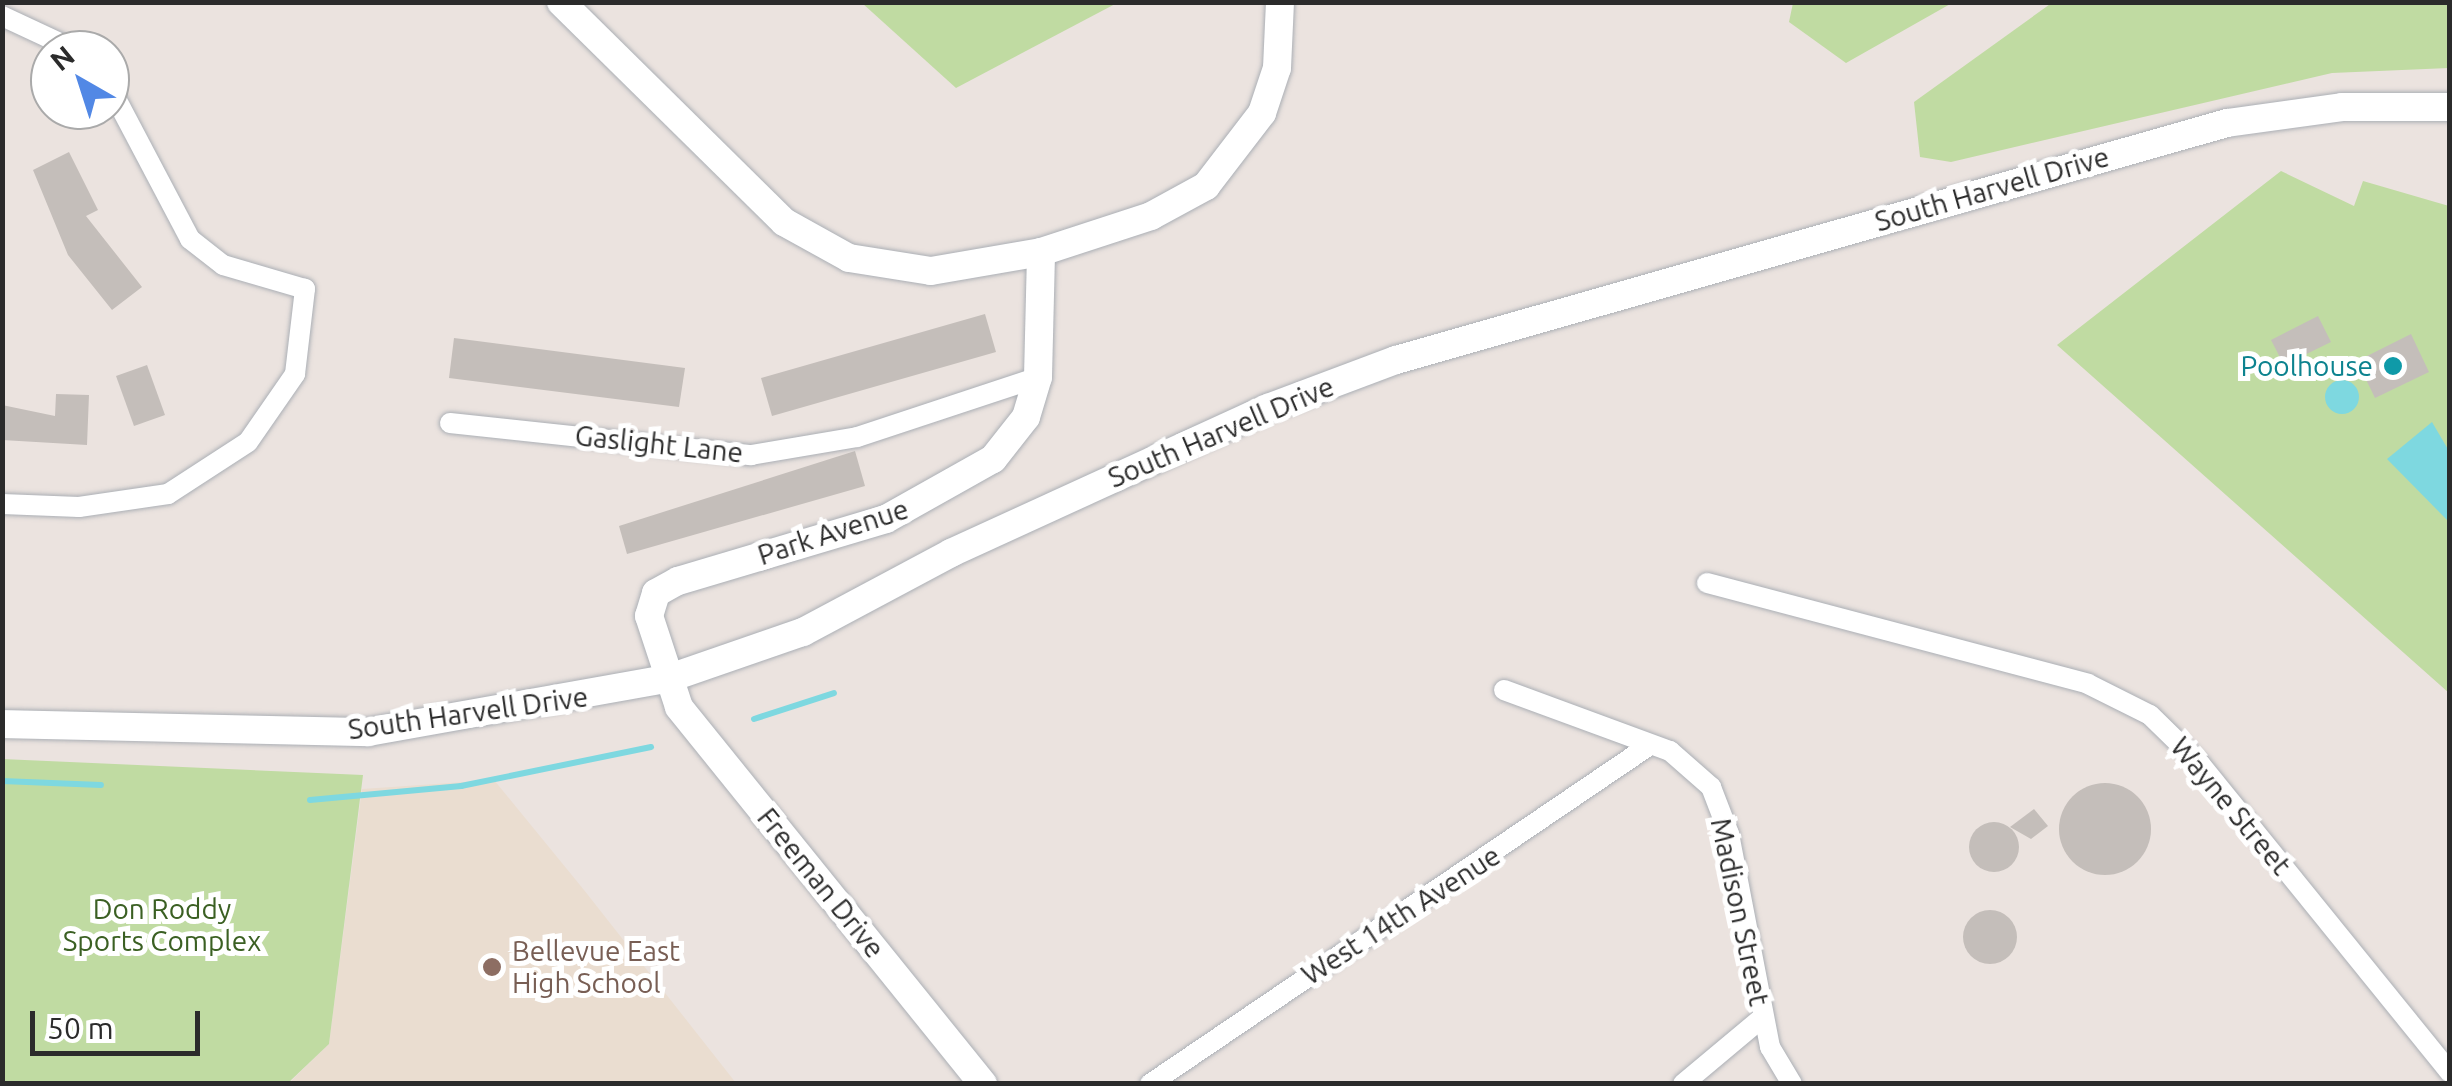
<!DOCTYPE html>
<style>
body{margin:0}
#map{position:relative;width:2452px;height:1086px;overflow:hidden;background:#ebe3df;font-family:Ubuntu,sans-serif}
div>[style]{position:absolute}
.education>*{inset:0;background:#eaddd0}
.green>*{inset:0;background:#c0dba2}
.water>*{inset:0;background:#7ed8e0}
.round{border-radius:50%}
.stream>*{height:6px;margin:-3px;padding:0 3px;transform-origin:3px;border-radius:3px;background:#7ed8e0}
.building>*{inset:0;background:#c4beba}
.roads{filter:drop-shadow(0 0 2px #abafb5) drop-shadow(0 0 2px #abafb5)}
.street>*{height:20px;margin:-10px;padding:0 10px;transform-origin:10px;border-radius:10px;background:#fff}
.secondary>*{height:28px;margin:-14px;padding:0 14px;transform-origin:14px;border-radius:14px;background:#fff}
.dots>*{width:28px;height:28px;translate:-50% -50%;box-sizing:border-box;border:5px solid #fff;border-radius:50%}
span{translate:-50% -50%;white-space:nowrap;text-align:center;line-height:1.15;-webkit-text-stroke:10px #fff;paint-order:stroke}
.street-label{font-size:28px;color:#2b2b2b}
.culture-label{font-size:28px;color:#0d838f}
.right{translate:-100% -50%;text-align:right}
.park-label{font-size:28px;color:#3b6023}
.education-label{font-size:28px;color:#785e54}
.left{translate:0 -50%;text-align:left}
.frame{position:absolute;inset:0;border:5px solid #2b2b2b;pointer-events:none}
.north{position:absolute;left:30px;top:30px;width:100px;height:100px;box-sizing:border-box;background:#fff;border:2px solid #aaa;border-radius:50%;rotate:321deg;font-size:28px;font-weight:700;line-height:40px;text-align:center;color:#2b2b2b}
.north::after{content:'';display:block;margin:auto;width:35px;height:45px;background:#5288e5;clip-path:polygon(50% 0,100% 100%,50% 72%,0 100%)}
.scale{position:absolute;left:30px;top:1011px;width:170px;height:45px;box-sizing:border-box;border:5px solid #2b2b2b;border-top:0;padding-left:12px;font-size:30px;line-height:35px;white-space:nowrap;color:#2b2b2b;-webkit-text-stroke:8px #fff;paint-order:stroke}
</style>
<div id="map">
<div class="education">
<div style="clip-path:polygon(494px 780px,584px 890px,736px 1083px,288px 1084px,329px 1044px,362px 789px)"></div>
</div>
<div class="green">
<div style="clip-path:polygon(2053px 2px,2449px 3px,2449px 68px,2332px 73px,1951px 162px,1920px 157px,1914px 102px)"></div>
<div style="clip-path:polygon(862px 3px,1117px 3px,956px 88px)"></div>
<div style="clip-path:polygon(1793px 3px,1793px 2px,1952px 3px,1846px 63px,1789px 22px)"></div>
<div style="clip-path:polygon(2281px 171px,2354px 206px,2363px 181px,2449px 206px,2449px 693px,2057px 345px)"></div>
<div style="clip-path:polygon(2px 759px,363px 775px,329px 1044px,288px 1083px,3px 1083px)"></div>
</div>
<div class="water">
<div class="round" style="left:2325px;top:380px;width:34px;height:34px"></div>
<div style="clip-path:polygon(2432px 422px,2449px 451px,2449px 522px,2387px 459px)"></div>
</div>
<div class="stream">
<div style="left:754px;top:719px;width:84px;rotate:-18deg"></div>
<div style="left:2px;top:781px;width:99px;rotate:2.3deg"></div>
<div style="left:310px;top:800px;width:152px;rotate:-5.3deg"></div>
<div style="left:461px;top:786px;width:194px;rotate:-11.6deg"></div>
</div>
<div class="building">
<div style="clip-path:polygon(69px 152px,98px 210px,86px 216px,142px 287px,112px 310px,68px 255px,33px 170px)"></div>
<div style="clip-path:polygon(985px 314px,996px 352px,772px 416px,761px 378px)"></div>
<div style="clip-path:polygon(2318px 316px,2331px 342px,2284px 365px,2271px 340px)"></div>
<div style="clip-path:polygon(2411px 334px,2429px 372px,2375px 398px,2357px 361px)"></div>
<div style="clip-path:polygon(454px 338px,685px 368px,679px 407px,449px 378px)"></div>
<div style="clip-path:polygon(147px 365px,165px 415px,134px 426px,116px 376px)"></div>
<div style="clip-path:polygon(56px 394px,89px 395px,87px 445px,2px 440px,2px 405px,55px 416px)"></div>
<div style="clip-path:polygon(855px 451px,865px 486px,627px 554px,619px 526px)"></div>
<div class="round" style="left:2059px;top:783px;width:92px;height:92px"></div>
<div style="clip-path:polygon(2034px 809px,2048px 826px,2031px 839px,2010px 827px)"></div>
<div class="round" style="left:1969px;top:822px;width:50px;height:50px"></div>
<div class="round" style="left:1963px;top:910px;width:54px;height:54px"></div>
</div>
<div class="roads">
<div class="street">
<div style="left:2px;top:16px;width:81px;rotate:25deg"></div>
<div style="left:450px;top:423px;width:303px;rotate:6.1deg"></div>
<div style="left:751px;top:455px;width:108px;rotate:-9.6deg"></div>
<div style="left:857px;top:437px;width:191px;rotate:-18.3deg"></div>
<div style="left:2px;top:504px;width:77px;rotate:2.2deg"></div>
<div style="left:79px;top:507px;width:90px;rotate:-8.3deg"></div>
<div style="left:168px;top:494px;width:95px;rotate:-33deg"></div>
<div style="left:248px;top:442px;width:83px;rotate:-55.3deg"></div>
<div style="left:295px;top:374px;width:86px;rotate:-83.3deg"></div>
<div style="left:305px;top:289px;width:85px;rotate:-163.7deg"></div>
<div style="left:223px;top:265px;width:42px;rotate:-141.8deg"></div>
<div style="left:190px;top:239px;width:172px;rotate:-117.8deg"></div>
<div style="left:1707px;top:583px;width:394px;rotate:14.8deg"></div>
<div style="left:2088px;top:684px;width:69px;rotate:26.6deg"></div>
<div style="left:2150px;top:715px;width:71px;rotate:44.4deg"></div>
<div style="left:2201px;top:765px;width:396px;rotate:51deg"></div>
<div style="left:1504px;top:690px;width:177px;rotate:20.2deg"></div>
<div style="left:1670px;top:751px;width:55px;rotate:41.3deg"></div>
<div style="left:1711px;top:787px;width:50px;rotate:69deg"></div>
<div style="left:1729px;top:834px;width:217px;rotate:79.1deg"></div>
<div style="left:1770px;top:1047px;width:43px;rotate:59.3deg"></div>
<div style="left:1150px;top:1084px;width:604px;rotate:-34.14deg"></div>
<div style="left:1683px;top:1084px;width:103px;rotate:-39.9deg"></div>
</div>
<div class="secondary">
<div style="left:561px;top:2px;width:313px;rotate:44.6deg"></div>
<div style="left:784px;top:222px;width:74px;rotate:29deg"></div>
<div style="left:849px;top:258px;width:83px;rotate:9deg"></div>
<div style="left:931px;top:271px;width:112px;rotate:-9.8deg"></div>
<div style="left:1041px;top:252px;width:116px;rotate:-18.1deg"></div>
<div style="left:1151px;top:216px;width:63px;rotate:-28.6deg"></div>
<div style="left:1206px;top:186px;width:92px;rotate:-52.5deg"></div>
<div style="left:1262px;top:113px;width:47px;rotate:-71.6deg"></div>
<div style="left:1277px;top:68px;width:66px;rotate:-87.4deg"></div>
<div style="left:2px;top:724px;width:366px;rotate:1.3deg"></div>
<div style="left:368px;top:732px;width:304px;rotate:-10.1deg"></div>
<div style="left:667px;top:679px;width:144px;rotate:-19.1deg"></div>
<div style="left:803px;top:632px;width:168px;rotate:-28.1deg"></div>
<div style="left:951px;top:553px;width:349px;rotate:-24.6deg"></div>
<div style="left:1268px;top:408px;width:137px;rotate:-20.6deg"></div>
<div style="left:1396px;top:360px;width:864px;rotate:-15.92deg"></div>
<div style="left:2227px;top:123px;width:116px;rotate:-7.9deg"></div>
<div style="left:2342px;top:107px;width:108px"></div>
<div style="left:983px;top:1084px;width:484px;rotate:-128.9deg"></div>
<div style="left:679px;top:707px;width:96px;rotate:-108.2deg"></div>
<div style="left:649px;top:616px;width:24px;rotate:-73deg"></div>
<div style="left:656px;top:593px;width:25px;rotate:-29deg"></div>
<div style="left:678px;top:581px;width:217px;rotate:-16.6deg"></div>
<div style="left:886px;top:519px;width:123px;rotate:-29.3deg"></div>
<div style="left:993px;top:459px;width:53px;rotate:-51.8deg"></div>
<div style="left:1026px;top:417px;width:42px;rotate:-73.3deg"></div>
<div style="left:1038px;top:377px;width:125px;rotate:-88.6deg"></div>
</div>
</div>
<div class="dots">
<div style="left:2393px;top:366px;background:#0f9aa8"></div>
<div style="left:492px;top:967px;background:#8d6e63"></div>
</div>
<div class="street-label">
<span style="left:1992px;top:189px;rotate:-16deg">South Harvell Drive</span>
<span style="left:1221px;top:432px;rotate:-23deg">South Harvell Drive</span>
<span style="left:659px;top:444px;rotate:6deg">Gaslight Lane</span>
<span style="left:833px;top:532px;rotate:-18deg">Park Avenue</span>
<span style="left:468px;top:713px;rotate:-8deg">South Harvell Drive</span>
<span style="left:2231px;top:806px;rotate:50deg">Wayne Street</span>
<span style="left:821px;top:883px;rotate:51deg">Freeman Drive</span>
<span style="left:1740px;top:912px;rotate:78deg">Madison Street</span>
<span style="left:1401px;top:915px;rotate:-33deg">West 14th Avenue</span>
</div>
<div class="culture-label">
<span class="right" style="left:2373px;top:366px">Poolhouse</span>
</div>
<div class="park-label">
<span style="left:162px;top:925px">Don Roddy<br>Sports Complex</span>
</div>
<div class="education-label">
<span class="left" style="left:512px;top:967px">Bellevue East<br>High School</span>
</div>
<div class="frame"></div>
<div class="north">N</div>
<div class="scale">50 m</div>
</div>
